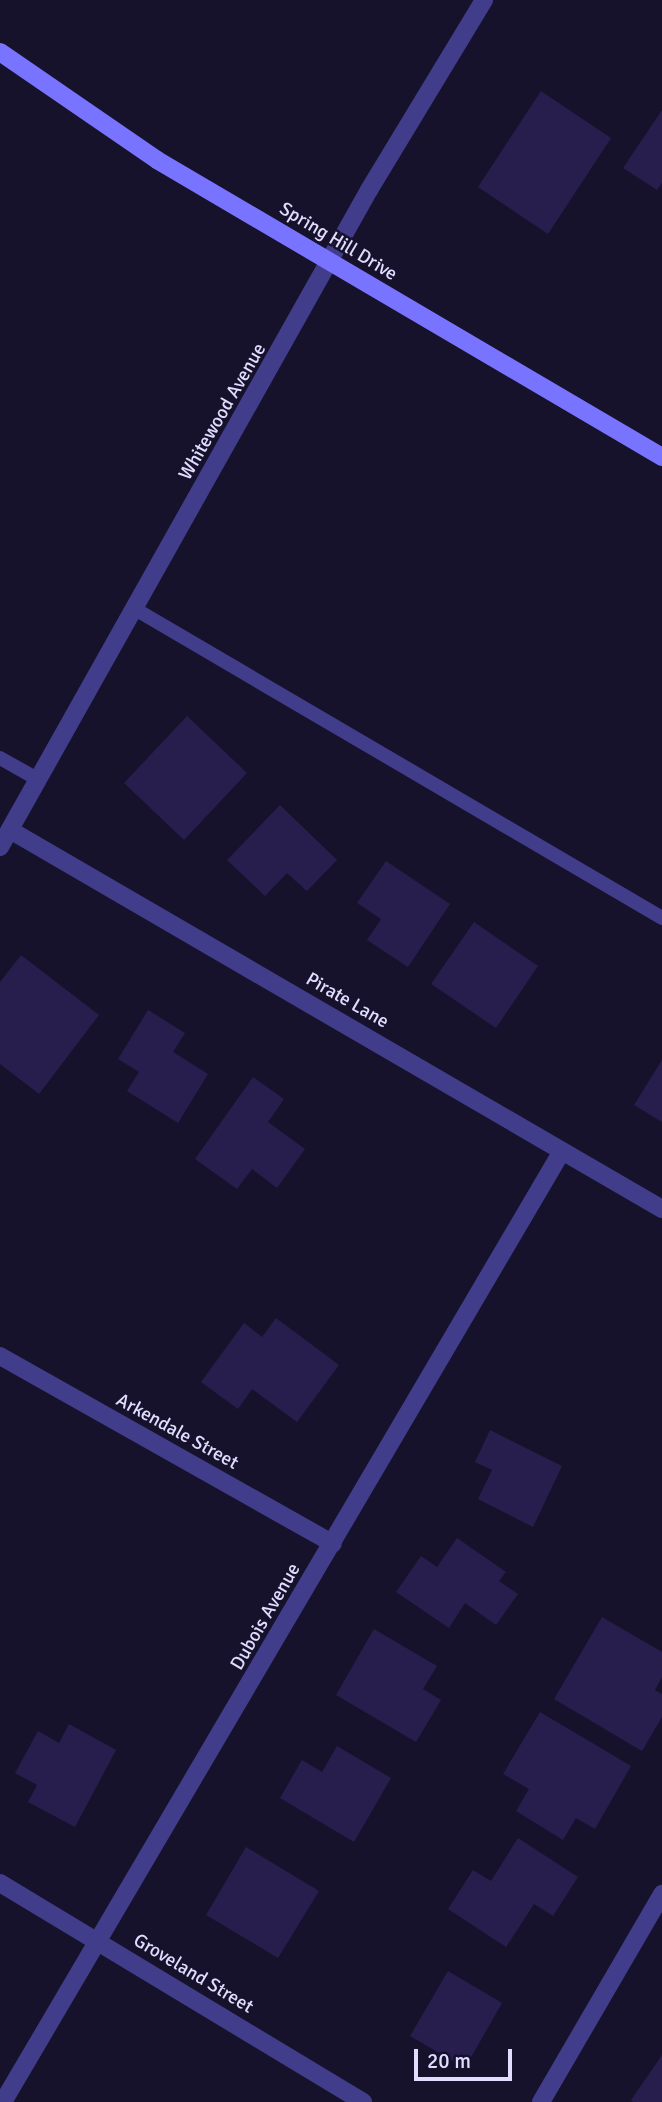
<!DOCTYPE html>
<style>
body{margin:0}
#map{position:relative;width:662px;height:2102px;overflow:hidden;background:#16122c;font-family:Signika,sans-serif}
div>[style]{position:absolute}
.building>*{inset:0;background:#281e4d}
.service>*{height:14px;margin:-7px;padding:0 7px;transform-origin:7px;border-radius:7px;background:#413d8b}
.minor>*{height:18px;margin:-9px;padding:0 9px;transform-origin:9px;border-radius:9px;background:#413d8b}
.secondary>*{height:18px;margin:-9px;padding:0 9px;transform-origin:9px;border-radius:9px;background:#7974ff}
span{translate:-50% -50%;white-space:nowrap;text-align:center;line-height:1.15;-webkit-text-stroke:5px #16122c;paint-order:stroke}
.street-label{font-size:19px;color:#e1ddff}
.scale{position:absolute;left:414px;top:2049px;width:98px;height:32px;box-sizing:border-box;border:4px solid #e1ddff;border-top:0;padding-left:9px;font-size:21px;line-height:24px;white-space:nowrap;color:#e1ddff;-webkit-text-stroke:5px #16122c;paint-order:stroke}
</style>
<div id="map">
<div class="building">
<div style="clip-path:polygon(541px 91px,611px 138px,548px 234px,478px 187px)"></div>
<div style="clip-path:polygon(662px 110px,662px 183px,657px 190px,623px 168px)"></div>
<div style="clip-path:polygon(187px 716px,247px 773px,184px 840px,124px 783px)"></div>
<div style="clip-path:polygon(280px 805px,337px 860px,307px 891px,287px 873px,265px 896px,227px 860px)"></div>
<div style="clip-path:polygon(386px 861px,450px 904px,408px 967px,367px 940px,381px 919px,357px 903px)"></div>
<div style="clip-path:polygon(474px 922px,538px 966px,496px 1028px,431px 984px)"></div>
<div style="clip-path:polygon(21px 955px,99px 1015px,39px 1094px,0 1064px,0 982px)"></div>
<div style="clip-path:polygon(148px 1010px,185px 1033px,173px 1052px,208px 1074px,178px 1123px,127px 1091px,139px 1072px,118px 1059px)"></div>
<div style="clip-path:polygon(662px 1060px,662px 1122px,634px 1105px)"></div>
<div style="clip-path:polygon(253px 1077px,284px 1099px,268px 1122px,305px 1149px,277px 1188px,252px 1169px,237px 1189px,195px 1159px)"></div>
<div style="clip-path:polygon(276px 1318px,339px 1365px,297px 1422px,252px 1389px,238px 1409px,201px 1382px,244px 1323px,262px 1337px)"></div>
<div style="clip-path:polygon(490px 1430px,562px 1466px,533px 1527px,478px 1499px,492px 1470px,475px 1462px)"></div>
<div style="clip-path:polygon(457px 1538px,506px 1572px,499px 1581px,518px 1594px,496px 1625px,465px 1603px,449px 1628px,396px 1592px,421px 1556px,437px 1567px)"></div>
<div style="clip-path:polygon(602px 1617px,662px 1652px,662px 1677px,655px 1690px,662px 1694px,662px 1717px,642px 1751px,554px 1699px)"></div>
<div style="clip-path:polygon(374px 1629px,437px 1666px,423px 1689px,441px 1700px,416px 1742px,336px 1695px)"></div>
<div style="clip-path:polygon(540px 1712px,631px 1766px,595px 1829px,576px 1818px,563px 1840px,516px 1811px,529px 1789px,503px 1774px)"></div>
<div style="clip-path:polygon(69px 1724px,116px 1750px,75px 1827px,28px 1802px,37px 1785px,15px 1773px,38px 1731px,59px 1743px)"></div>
<div style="clip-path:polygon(337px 1746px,391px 1778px,354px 1842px,280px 1798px,302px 1760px,322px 1772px)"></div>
<div style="clip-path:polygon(518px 1838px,578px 1877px,553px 1916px,534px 1904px,506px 1947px,448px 1909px,473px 1870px,491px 1881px)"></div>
<div style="clip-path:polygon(246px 1847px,319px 1891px,278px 1958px,206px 1915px)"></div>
<div style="clip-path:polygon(448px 1971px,502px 2003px,465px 2068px,410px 2036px)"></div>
<div style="clip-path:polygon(662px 2055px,662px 2102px,633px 2102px,631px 2100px)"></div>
</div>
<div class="service">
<div style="left:135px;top:609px;width:611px;rotate:30.38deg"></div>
<div style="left:0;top:758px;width:45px;rotate:29.4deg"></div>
</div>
<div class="minor">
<div style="left:10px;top:830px;width:754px;rotate:30.17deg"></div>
<div style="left:0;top:847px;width:754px;rotate:-60.68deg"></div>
<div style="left:369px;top:190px;width:222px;rotate:-58.8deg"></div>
<div style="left:0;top:1356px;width:382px;rotate:29.4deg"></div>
<div style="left:0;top:1883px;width:424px;rotate:31.1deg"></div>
<div style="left:3px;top:2102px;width:1103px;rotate:-59.55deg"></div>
<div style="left:541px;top:2102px;width:241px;rotate:-59.8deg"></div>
</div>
<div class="secondary">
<div style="left:0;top:52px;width:191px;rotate:34.5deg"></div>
<div style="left:157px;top:160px;width:586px;rotate:30.46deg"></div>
</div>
<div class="street-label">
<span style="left:338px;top:242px;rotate:31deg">Spring Hill Drive</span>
<span style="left:223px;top:412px;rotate:-60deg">Whitewood Avenue</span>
<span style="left:347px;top:1001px;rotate:30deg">Pirate Lane</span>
<span style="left:177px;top:1432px;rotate:29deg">Arkendale Street</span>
<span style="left:266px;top:1617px;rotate:-60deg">Dubois Avenue</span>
<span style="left:193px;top:1974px;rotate:31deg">Groveland Street</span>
</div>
<div class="scale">20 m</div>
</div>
